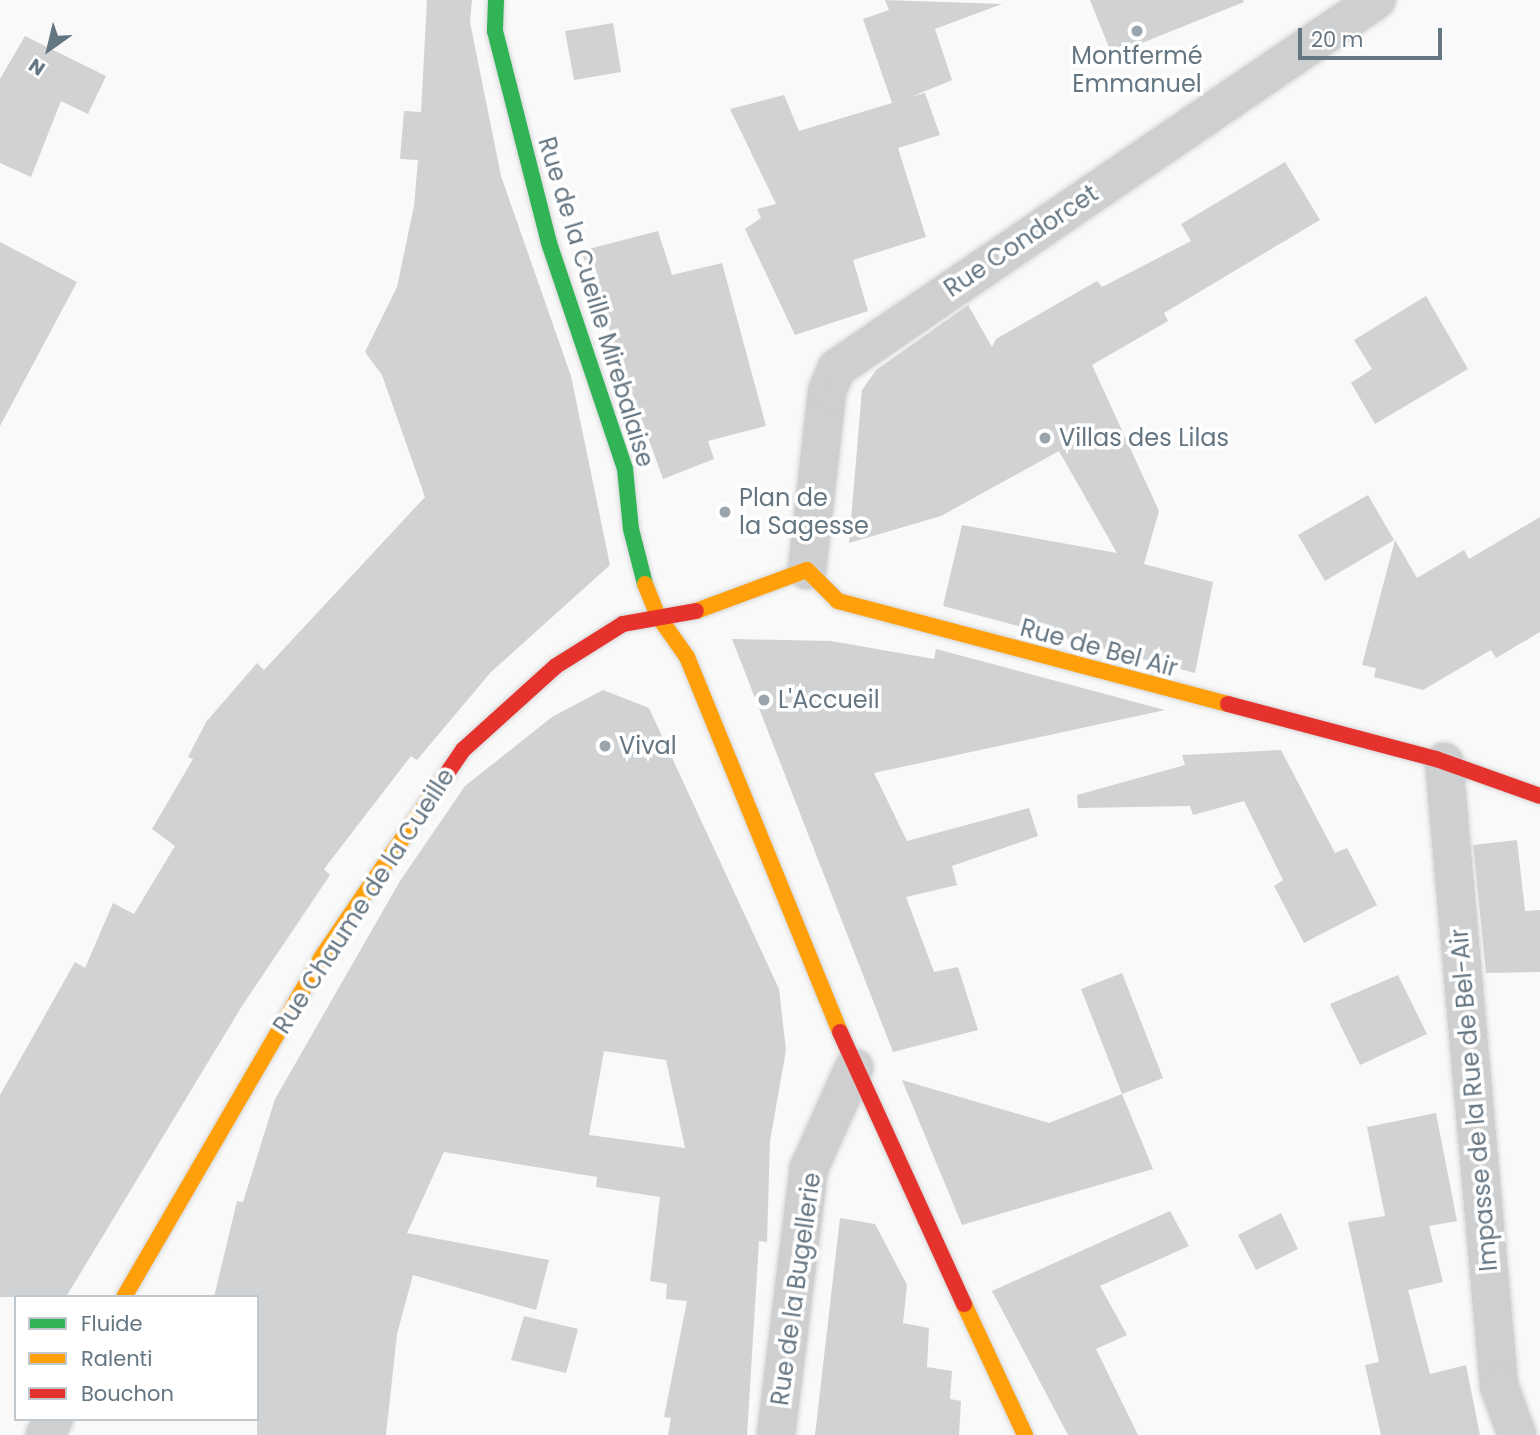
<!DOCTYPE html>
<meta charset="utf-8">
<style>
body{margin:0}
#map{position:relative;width:1540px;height:1435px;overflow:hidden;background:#f9f9f9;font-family:Poppins,sans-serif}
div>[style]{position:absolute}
.building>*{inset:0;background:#d0d2d3}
.roads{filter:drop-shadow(0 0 2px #d5d6d7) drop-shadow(0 0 2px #d5d6d7)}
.street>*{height:38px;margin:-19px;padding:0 19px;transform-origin:19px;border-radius:19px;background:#cecfd0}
.fast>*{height:16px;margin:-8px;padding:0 8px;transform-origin:8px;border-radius:8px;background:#30b455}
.slow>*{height:16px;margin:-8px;padding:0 8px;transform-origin:8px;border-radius:8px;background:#ff9f0a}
.jam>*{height:16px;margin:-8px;padding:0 8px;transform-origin:8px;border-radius:8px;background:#e5322d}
.dots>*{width:19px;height:19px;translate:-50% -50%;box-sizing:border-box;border:4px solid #fff;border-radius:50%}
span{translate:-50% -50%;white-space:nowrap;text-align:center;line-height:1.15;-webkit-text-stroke:7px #fff;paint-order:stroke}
.poi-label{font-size:24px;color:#657683}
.left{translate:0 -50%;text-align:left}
.street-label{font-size:24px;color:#657683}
.legend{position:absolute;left:14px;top:1295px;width:245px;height:126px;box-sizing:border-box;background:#fff;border:2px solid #c1c8cd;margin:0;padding:9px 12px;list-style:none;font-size:21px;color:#657683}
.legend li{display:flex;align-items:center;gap:14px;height:35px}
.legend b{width:35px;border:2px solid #c1c8cd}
.north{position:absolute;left:14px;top:14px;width:70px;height:70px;-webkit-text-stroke:5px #fff;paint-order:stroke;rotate:214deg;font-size:19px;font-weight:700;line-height:28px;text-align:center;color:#657683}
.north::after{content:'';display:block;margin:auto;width:24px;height:32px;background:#657683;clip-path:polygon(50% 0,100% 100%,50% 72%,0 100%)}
.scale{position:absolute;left:1298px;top:28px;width:144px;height:32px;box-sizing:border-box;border:4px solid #657683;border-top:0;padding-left:9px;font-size:21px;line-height:24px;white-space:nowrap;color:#657683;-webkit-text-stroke:5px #fff;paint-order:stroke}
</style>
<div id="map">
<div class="building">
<div style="clip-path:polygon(427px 0,472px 0,470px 22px,501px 176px,571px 376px,610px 565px,491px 672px,417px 760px,411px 756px,324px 869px,330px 875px,242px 1006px,66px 1297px,0 1297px,0 1095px,75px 962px,85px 968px,113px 903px,134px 914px,175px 846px,152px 829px,193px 759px,188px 757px,206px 722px,257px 663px,264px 670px,425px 497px,382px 375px,365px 352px,397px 287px,414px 206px,418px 160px,400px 159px,404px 111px,421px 112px)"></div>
<div style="clip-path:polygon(885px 0,1002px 4px,935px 29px,952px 80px,911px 97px,925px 93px,940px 135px,898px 148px,926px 237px,853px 260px,868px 311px,795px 335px,745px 229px,761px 218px,757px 209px,776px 204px,730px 109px,784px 95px,799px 131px,892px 103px,863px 19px,889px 10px)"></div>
<div style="clip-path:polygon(1090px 0,1243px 0,1244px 2px,1112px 55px)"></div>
<div style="clip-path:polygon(613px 23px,621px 72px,574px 80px,565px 31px)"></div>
<div style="clip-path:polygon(25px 36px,106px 76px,88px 114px,61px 101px,31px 177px,0 163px,0 79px)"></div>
<div style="clip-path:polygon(1285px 162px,1320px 220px,1164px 313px,1168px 321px,1092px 365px,1159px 511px,1144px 564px,1213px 582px,1195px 673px,943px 606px,962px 525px,1117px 553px,1059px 451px,941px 516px,849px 543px,862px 390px,876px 370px,968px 305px,992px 347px,996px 339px,1097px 281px,1102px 287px,1191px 241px,1181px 224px)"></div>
<div style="clip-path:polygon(658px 231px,672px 275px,722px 263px,766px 426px,708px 441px,714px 459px,663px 479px,581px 251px)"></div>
<div style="clip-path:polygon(0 242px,77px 282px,0 426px)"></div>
<div style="clip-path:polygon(1426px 296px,1468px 369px,1375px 424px,1351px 383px,1372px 369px,1354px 340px)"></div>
<div style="clip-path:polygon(1368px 495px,1394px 540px,1325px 581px,1298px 535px)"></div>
<div style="clip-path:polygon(1540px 517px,1540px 632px,1496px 658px,1491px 650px,1423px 690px,1374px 677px,1376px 668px,1362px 665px,1395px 540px,1417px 578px,1464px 550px,1469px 559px)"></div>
<div style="clip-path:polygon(732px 639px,831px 641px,934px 659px,936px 649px,1165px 710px,874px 773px,907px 841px,1029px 808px,1038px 836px,952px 866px,957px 885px,906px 897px,934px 972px,958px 967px,978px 1030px,893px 1052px)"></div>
<div style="clip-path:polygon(evenodd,603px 690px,649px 708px,779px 989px,786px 1050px,770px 1141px,767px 1242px,759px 1241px,747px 1435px,668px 1435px,671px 1418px,664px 1417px,687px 1301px,666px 1299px,667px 1284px,650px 1281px,660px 1197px,596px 1187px,597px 1177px,444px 1152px,407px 1233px,549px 1260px,536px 1310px,413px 1275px,397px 1334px,386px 1435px,257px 1435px,257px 1297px,214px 1297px,237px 1201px,243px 1202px,275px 1099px,400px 881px,465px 786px,552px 717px,603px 690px,604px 1051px,666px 1060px,685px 1148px,589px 1135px,604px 1051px)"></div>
<div style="clip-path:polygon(1281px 750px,1335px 853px,1347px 848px,1377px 905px,1304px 943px,1274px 886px,1283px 880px,1244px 801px,1193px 815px,1190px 806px,1078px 808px,1077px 795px,1185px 765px,1182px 755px)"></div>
<div style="clip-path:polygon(1517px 840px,1525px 911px,1540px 910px,1540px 972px,1486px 973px,1473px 845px)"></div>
<div style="clip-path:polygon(1122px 973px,1163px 1078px,1122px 1094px,1081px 989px)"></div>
<div style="clip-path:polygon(1398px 975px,1427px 1034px,1360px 1065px,1330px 1004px)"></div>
<div style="clip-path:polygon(902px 1080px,1049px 1123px,1122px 1094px,1153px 1169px,962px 1225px)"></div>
<div style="clip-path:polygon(1436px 1113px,1457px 1221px,1429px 1226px,1443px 1282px,1408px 1290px,1430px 1374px,1466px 1365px,1480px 1435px,1381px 1435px,1365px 1365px,1379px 1362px,1348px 1222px,1385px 1216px,1367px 1127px)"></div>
<div style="clip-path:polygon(1170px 1211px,1189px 1246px,1100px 1286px,1127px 1335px,1096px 1349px,1138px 1435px,1068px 1435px,992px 1291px)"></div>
<div style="clip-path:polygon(1281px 1213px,1298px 1249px,1256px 1270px,1238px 1235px)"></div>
<div style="clip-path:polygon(840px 1218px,875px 1224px,907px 1285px,903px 1323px,929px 1328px,927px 1367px,952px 1371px,950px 1399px,961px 1401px,959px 1435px,815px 1435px)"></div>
<div style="clip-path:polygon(524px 1316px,578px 1329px,566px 1373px,511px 1360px)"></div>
</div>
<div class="roads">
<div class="street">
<div style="left:807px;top:570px;width:180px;rotate:-83.6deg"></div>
<div style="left:827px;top:391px;width:25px;rotate:-67deg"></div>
<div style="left:837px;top:368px;width:653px;rotate:-34.32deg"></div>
<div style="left:1444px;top:762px;width:626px;rotate:84.96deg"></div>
<div style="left:1499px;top:1386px;width:52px;rotate:69.8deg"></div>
<div style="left:45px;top:1435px;width:18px;rotate:-61deg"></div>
<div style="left:776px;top:1435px;width:269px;rotate:-83deg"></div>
<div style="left:809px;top:1168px;width:110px;rotate:-65.8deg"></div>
</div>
<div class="fast">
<div style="left:496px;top:0;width:31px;rotate:92deg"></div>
<div style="left:495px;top:31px;width:219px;rotate:75.7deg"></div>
<div style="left:549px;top:243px;width:238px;rotate:71.4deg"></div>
<div style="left:625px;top:469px;width:60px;rotate:84.3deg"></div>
<div style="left:631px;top:529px;width:57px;rotate:75.7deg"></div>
</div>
<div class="slow">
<div style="left:645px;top:584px;width:35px;rotate:68deg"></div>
<div style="left:658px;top:616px;width:50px;rotate:54.7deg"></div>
<div style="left:687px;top:657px;width:405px;rotate:67.8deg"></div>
<div style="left:696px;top:611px;width:118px;rotate:-20.3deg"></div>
<div style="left:807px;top:570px;width:44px;rotate:45deg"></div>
<div style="left:838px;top:601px;width:403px;rotate:14.8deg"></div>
<div style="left:124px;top:1297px;width:392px;rotate:-59.8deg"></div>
<div style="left:321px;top:958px;width:202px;rotate:-55.7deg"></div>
<div style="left:964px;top:1304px;width:145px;rotate:65deg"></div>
</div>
<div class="jam">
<div style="left:1228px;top:704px;width:215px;rotate:14.8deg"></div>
<div style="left:1436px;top:759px;width:110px;rotate:19.6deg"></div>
<div style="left:435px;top:791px;width:50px;rotate:-55.7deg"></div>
<div style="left:463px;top:750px;width:125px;rotate:-42.1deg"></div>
<div style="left:556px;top:666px;width:79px;rotate:-32.1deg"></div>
<div style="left:623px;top:624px;width:74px;rotate:-10.1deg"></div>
<div style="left:840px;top:1032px;width:299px;rotate:65.5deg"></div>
</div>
</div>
<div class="dots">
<div style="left:1137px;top:31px;background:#99a4ac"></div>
<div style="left:1045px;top:438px;background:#99a4ac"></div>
<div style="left:725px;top:512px;background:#99a4ac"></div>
<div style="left:764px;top:700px;background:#99a4ac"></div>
<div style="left:605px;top:746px;background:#99a4ac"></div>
</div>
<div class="poi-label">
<span style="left:1137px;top:70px">Montfermé<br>Emmanuel</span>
<span class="left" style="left:1059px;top:438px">Villas des Lilas</span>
<span class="left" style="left:739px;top:512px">Plan de<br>la Sagesse</span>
<span class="left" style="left:778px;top:700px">L'Accueil</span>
<span class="left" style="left:619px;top:746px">Vival</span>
</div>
<div class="street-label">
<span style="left:1021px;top:241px;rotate:-34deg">Rue Condorcet</span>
<span style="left:596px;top:302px;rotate:73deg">Rue de la Cueille Mirebalaise</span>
<span style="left:1099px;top:648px;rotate:15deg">Rue de Bel Air</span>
<span style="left:364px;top:901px;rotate:-57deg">Rue Chaume de la Cueille</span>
<span style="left:1474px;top:1100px;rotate:-95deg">Impasse de la Rue de Bel-Air</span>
<span style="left:796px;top:1289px;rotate:-82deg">Rue de la Bugellerie</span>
</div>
<ul class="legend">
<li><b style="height:9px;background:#30b455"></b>Fluide</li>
<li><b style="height:9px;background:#ff9f0a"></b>Ralenti</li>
<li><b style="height:9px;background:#e5322d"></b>Bouchon</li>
</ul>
<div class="north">N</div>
<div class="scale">20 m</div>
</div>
